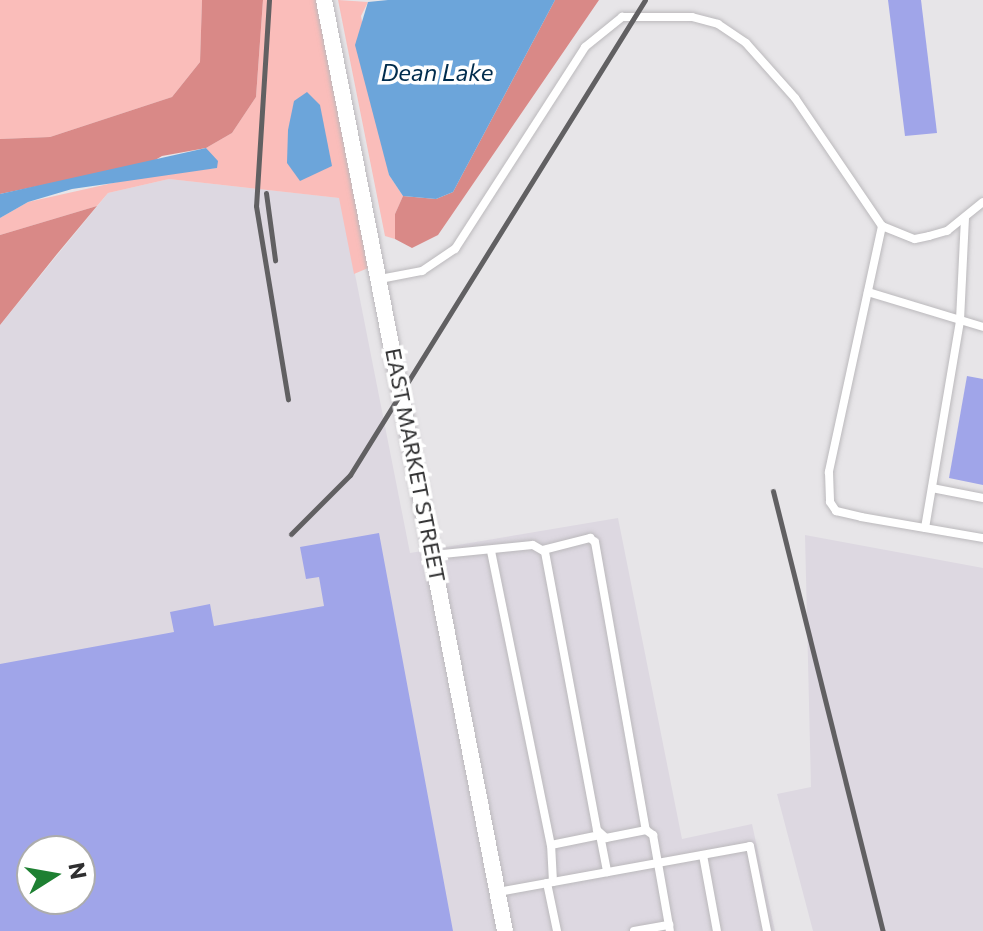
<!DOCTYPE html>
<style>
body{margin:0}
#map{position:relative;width:983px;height:931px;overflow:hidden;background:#e7e5e8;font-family:Commissioner,sans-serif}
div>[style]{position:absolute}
.built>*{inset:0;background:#ddd8e1}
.green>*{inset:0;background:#fabdba}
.forest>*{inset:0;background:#d98987}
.water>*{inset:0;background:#6ca5da}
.building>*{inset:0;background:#a0a5e9}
.roads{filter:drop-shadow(0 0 2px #bbb9bc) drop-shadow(0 0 2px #bbb9bc)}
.service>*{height:8px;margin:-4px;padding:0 4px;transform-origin:4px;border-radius:4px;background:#fff}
.minor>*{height:16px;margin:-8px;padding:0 8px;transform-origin:8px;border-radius:8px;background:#fff}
.rail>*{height:5px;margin:-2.5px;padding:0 2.5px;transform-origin:2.5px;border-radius:2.5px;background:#616062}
span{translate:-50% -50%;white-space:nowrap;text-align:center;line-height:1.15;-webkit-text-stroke:7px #fff;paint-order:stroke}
.street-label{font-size:22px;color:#2f2f30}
.water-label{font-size:24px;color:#002c4d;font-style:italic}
.north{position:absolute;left:16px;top:835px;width:80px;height:80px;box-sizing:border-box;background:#fff;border:2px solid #acacac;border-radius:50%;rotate:79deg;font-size:22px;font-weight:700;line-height:32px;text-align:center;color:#2f2f30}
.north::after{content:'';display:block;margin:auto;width:28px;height:36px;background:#1e8032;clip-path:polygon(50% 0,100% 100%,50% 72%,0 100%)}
</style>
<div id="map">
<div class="built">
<div style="clip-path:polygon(evenodd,169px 179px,340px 198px,410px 553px,618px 518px,682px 839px,752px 824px,775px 931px,0 931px,0 325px,108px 193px,169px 179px,32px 851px,80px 851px,80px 899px,32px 899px,32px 851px)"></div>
<div style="clip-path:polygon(805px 535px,983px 568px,983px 931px,813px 931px,777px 794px,811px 787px)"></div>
</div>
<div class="green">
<div style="clip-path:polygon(0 0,202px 0,200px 62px,172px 97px,50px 137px,0 139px)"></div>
<div style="clip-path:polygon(263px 0,317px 0,368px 268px,354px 274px,339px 198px,169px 179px,108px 193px,97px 206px,0 235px,0 218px,28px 202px,153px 174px,217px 168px,206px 148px,232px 133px,256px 97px)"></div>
<div style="clip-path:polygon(338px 0,368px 2px,361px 16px,389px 175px,403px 196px,395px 214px,395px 239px,385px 236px)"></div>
</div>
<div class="forest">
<div style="clip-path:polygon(202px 0,263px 0,256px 97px,232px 133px,206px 148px,162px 156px,150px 163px,0 194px,0 139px,50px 137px,172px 97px,200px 62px)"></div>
<div style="clip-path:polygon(555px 0,599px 0,438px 235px,412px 248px,395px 239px,395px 214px,403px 196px,436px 199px,453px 192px)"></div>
<div style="clip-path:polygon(97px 206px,57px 254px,0 325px,0 235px)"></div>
</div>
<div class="water">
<div style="clip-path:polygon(388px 0,555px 0,453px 192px,436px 199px,403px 196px,389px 175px,355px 45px,368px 2px)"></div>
<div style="clip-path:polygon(307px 92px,320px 105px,332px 166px,300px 181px,287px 163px,288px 130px,294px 101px)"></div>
<div style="clip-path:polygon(206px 148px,218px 161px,217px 168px,72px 189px,28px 202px,0 218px,0 194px)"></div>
</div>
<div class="building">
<div style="clip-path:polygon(888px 0,921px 0,937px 133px,905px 136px)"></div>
<div style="clip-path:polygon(967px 376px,983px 379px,983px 485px,949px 478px)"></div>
<div style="clip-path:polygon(evenodd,379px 533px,453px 931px,0 931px,0 664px,174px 632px,170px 612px,210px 604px,214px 626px,324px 606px,319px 577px,306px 579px,300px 547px,379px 533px,32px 851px,80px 851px,80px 899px,32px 899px,32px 851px)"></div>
</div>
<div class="roads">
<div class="service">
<div style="left:882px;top:226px;width:252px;rotate:102.2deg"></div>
<div style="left:829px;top:472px;width:30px;rotate:88deg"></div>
<div style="left:830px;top:502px;width:11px;rotate:56deg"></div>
<div style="left:836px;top:511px;width:26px;rotate:13deg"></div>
<div style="left:861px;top:517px;width:124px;rotate:9.8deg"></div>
<div style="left:380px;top:279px;width:43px;rotate:-10.8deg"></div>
<div style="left:422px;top:271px;width:40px;rotate:-34deg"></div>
<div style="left:455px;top:249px;width:240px;rotate:-57.2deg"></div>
<div style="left:585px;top:47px;width:48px;rotate:-39deg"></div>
<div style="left:622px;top:17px;width:70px"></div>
<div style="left:692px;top:17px;width:27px;rotate:15deg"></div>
<div style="left:718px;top:24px;width:34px;rotate:34deg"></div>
<div style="left:746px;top:43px;width:74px;rotate:48.3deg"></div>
<div style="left:795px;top:98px;width:155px;rotate:55.8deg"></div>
<div style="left:882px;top:226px;width:35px;rotate:22deg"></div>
<div style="left:915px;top:239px;width:14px;rotate:-12deg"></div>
<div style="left:929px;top:236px;width:19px;rotate:-16deg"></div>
<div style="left:947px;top:231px;width:46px;rotate:-38.9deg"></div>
<div style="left:868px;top:292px;width:120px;rotate:16.9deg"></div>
<div style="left:932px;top:488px;width:52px;rotate:11.1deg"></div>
<div style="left:925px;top:528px;width:211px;rotate:-80.4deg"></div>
<div style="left:960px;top:320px;width:102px;rotate:-87.2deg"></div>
<div style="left:543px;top:550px;width:49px;rotate:-14.3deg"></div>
<div style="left:590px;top:538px;width:6px;rotate:39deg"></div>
<div style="left:595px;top:542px;width:292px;rotate:80deg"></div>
<div style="left:491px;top:551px;width:300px;rotate:78.5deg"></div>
<div style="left:433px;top:555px;width:100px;rotate:-5.7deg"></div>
<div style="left:533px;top:545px;width:14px;rotate:30deg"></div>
<div style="left:545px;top:552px;width:283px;rotate:79.4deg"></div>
<div style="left:597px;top:830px;width:12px;rotate:42deg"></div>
<div style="left:606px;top:838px;width:41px;rotate:-11.3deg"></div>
<div style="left:646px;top:830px;width:9px;rotate:36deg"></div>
<div style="left:653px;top:835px;width:97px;rotate:80deg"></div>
<div style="left:703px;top:855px;width:77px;rotate:79.6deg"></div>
<div style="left:553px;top:882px;width:37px;rotate:-93deg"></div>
<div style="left:551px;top:845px;width:50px;rotate:-11.5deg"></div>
<div style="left:600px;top:835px;width:38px;rotate:79deg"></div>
<div style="left:547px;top:883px;width:49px;rotate:78.2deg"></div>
<div style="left:498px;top:892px;width:256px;rotate:-10.3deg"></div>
<div style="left:750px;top:846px;width:87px;rotate:78.7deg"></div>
<div style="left:634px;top:931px;width:36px;rotate:-10deg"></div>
</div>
<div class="minor">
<div style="left:324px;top:0;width:948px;rotate:79deg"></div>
</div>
</div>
<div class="rail">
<div style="left:269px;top:0;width:206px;rotate:93.6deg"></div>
<div style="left:256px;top:206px;width:196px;rotate:80.6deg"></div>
<div style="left:266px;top:193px;width:68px;rotate:82.3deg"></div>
<div style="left:773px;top:491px;width:454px;rotate:76deg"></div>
<div style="left:291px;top:534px;width:83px;rotate:-45deg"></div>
<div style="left:350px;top:475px;width:559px;rotate:-58.16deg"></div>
</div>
<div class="street-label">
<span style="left:416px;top:465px;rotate:79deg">EAST MARKET STREET</span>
</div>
<div class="water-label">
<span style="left:437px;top:72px">Dean Lake</span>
</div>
<div class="north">N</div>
</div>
